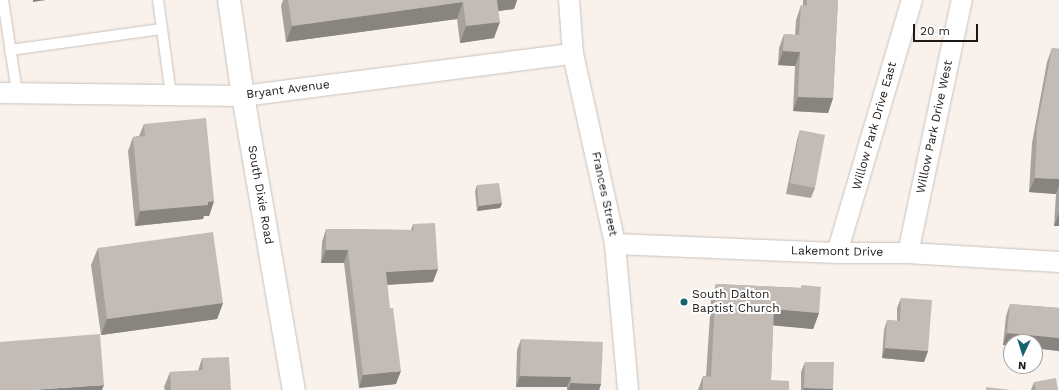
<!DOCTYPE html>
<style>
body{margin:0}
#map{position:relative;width:1059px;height:390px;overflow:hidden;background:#f9f1eb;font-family:"Work Sans",sans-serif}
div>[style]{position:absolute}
.roads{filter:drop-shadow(0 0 1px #c9c2bc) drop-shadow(0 0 1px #c9c2bc)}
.lane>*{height:10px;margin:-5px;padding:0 5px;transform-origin:5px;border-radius:5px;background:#fff}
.street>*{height:20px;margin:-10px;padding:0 10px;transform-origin:10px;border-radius:10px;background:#fff}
.primary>*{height:22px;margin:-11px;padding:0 11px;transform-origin:11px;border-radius:11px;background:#fff}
.wall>*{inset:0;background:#a8a29d}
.shaded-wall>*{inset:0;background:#88847f}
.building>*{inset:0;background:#c3bcb6}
.dots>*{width:11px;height:11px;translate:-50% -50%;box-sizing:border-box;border:2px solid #fff;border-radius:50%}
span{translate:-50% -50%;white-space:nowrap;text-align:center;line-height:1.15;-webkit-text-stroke:4px #fff;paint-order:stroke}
.street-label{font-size:12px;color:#1c1917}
.poi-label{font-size:12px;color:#1c1917}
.left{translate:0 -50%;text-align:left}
.north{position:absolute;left:1003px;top:334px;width:40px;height:40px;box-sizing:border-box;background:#fff;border:1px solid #a4a3a2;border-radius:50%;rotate:184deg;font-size:11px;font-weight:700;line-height:16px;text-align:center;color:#1c1917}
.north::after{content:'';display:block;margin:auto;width:14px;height:18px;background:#17626f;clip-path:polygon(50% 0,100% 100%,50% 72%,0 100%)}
.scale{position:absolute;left:913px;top:24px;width:65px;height:18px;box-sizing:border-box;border:2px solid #1c1917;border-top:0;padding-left:5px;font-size:12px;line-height:14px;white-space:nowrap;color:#1c1917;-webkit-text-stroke:3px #fff;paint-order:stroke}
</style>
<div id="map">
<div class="roads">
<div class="lane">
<div style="left:3px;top:0;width:94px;rotate:81.4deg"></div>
<div style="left:158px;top:0;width:96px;rotate:82.2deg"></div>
<div style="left:10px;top:50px;width:153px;rotate:-7.9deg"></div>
</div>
<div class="street">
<div style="left:569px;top:0;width:54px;rotate:85.8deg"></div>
<div style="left:573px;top:54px;width:195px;rotate:77.5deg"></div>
<div style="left:615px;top:244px;width:147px;rotate:84.9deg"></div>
<div style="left:0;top:93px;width:243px;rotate:0.7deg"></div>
<div style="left:243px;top:96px;width:333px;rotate:-7.3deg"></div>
<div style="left:615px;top:244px;width:222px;rotate:2.3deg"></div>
<div style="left:837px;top:253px;width:71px"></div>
<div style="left:908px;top:253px;width:151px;rotate:3.4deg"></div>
<div style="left:837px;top:253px;width:264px;rotate:-73.5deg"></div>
<div style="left:908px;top:253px;width:259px;rotate:-78deg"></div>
</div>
<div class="primary">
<div style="left:229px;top:0;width:97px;rotate:81.7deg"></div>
<div style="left:243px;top:96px;width:298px;rotate:80.2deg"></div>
</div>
</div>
<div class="wall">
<div style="clip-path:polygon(283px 0,517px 0,514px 9px,498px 11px,494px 38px,460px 43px,457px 19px,286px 42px,281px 6px)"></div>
<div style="clip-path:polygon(803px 0,838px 0,833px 98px,828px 113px,793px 111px,795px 66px,778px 65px,779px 48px,784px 34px,795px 35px,796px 20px,801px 5px,803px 6px)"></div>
<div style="clip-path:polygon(1052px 48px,1059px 49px,1059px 226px,1054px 226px,1056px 194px,1029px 192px,1032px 143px,1047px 62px)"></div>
<div style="clip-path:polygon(144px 124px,214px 201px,209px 216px,204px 216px,203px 219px,135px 226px,128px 151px,133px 137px,139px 136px)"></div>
<div style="clip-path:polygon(800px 130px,815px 188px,811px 198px,786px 194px,797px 140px)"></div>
<div style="clip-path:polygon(477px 185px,502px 203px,500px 208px,477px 211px,475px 191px)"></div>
<div style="clip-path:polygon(413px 224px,433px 282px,387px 285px,396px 384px,359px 388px,344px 263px,321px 263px,322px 242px,326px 229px,411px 230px)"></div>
<div style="clip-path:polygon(98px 248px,223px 303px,217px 319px,101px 335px,91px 265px)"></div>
<div style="clip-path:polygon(716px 284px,801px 288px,802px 285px,819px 313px,813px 329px,773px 325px,771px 380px,789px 390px,698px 390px,703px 376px,706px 376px,711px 300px)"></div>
<div style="clip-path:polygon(901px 298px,928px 351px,924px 362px,882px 358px,884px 330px,887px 320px,897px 321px,897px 308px)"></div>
<div style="clip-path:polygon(1010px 304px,1059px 308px,1059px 351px,1003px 345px,1006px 316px)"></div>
<div style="clip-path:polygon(521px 339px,601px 384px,599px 390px,567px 390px,567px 387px,516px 387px,517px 350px)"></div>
<div style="clip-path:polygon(202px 358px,231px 390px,165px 390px,164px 387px,170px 372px,198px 371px)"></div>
<div style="clip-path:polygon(805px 362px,833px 390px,801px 390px,801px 372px)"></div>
<div style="clip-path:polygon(1034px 382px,1058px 390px,1031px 390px)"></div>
</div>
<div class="shaded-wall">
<div style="clip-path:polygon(33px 0,46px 0,33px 2px)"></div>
<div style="clip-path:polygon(495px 0,517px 0,514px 9px,490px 12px)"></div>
<div style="clip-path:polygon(463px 2px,457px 19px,286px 42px,292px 26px)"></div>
<div style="clip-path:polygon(500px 22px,494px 38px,460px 43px,466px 26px)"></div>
<div style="clip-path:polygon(783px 51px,800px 52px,795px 66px,778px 65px)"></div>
<div style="clip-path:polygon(798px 97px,833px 98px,828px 113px,793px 111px)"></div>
<div style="clip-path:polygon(1035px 178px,1059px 179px,1059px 185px,1056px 194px,1029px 192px)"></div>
<div style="clip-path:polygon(214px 201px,209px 216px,204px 216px,203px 219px,135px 226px,140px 211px)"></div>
<div style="clip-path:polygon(502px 203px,500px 208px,477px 211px,479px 206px)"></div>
<div style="clip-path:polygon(1059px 213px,1059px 226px,1054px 226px)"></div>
<div style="clip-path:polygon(326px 250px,348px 250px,344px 263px,321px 263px)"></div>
<div style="clip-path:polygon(438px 269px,433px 282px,381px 285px,386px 272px)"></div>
<div style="clip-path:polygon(223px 303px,217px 319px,101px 335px,107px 319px)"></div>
<div style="clip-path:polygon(774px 309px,819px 313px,813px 329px,768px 325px)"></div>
<div style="clip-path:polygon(1007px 333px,1059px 338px,1059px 351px,1035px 348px,1035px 342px,1011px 342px,1011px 346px,1003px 345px)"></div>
<div style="clip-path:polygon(885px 348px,928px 351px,924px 362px,882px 358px)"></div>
<div style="clip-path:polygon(401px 371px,396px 384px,359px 388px,363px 375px)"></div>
<div style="clip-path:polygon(520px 376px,571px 377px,567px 387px,516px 387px)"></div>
<div style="clip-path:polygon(571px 383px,601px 384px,599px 390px,568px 390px)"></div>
<div style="clip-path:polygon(104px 385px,102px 390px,31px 390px)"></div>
<div style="clip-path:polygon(804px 388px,833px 389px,833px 390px,804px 390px)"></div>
</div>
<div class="building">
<div style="clip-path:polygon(288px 0,497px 0,500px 22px,466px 26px,463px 2px,292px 26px)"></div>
<div style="clip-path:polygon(807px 0,838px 0,833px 98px,798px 97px,800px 52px,783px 51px,784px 34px,799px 35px,801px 5px,807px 6px)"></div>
<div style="clip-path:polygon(1052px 48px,1059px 49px,1059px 179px,1035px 178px,1037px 128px)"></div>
<div style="clip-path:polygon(206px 118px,214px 201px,208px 202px,208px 205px,140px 211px,133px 137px,145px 136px,144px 124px)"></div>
<div style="clip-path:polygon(800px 130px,825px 135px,815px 188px,790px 183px)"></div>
<div style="clip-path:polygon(499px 183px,502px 203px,479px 206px,477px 185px)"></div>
<div style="clip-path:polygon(435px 223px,438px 269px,386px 272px,390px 308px,393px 308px,401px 371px,363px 375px,348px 250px,326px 250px,326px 229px,414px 230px,413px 224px)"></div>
<div style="clip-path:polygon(213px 232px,223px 303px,107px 319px,98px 248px)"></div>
<div style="clip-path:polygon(716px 284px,802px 288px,802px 285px,821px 287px,819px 313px,774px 309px,771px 380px,789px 381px,789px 390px,703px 390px,703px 376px,711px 377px)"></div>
<div style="clip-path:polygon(901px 298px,932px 300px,928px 351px,885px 348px,887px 320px,900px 321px)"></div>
<div style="clip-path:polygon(1010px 304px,1059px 308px,1059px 338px,1007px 333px)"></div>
<div style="clip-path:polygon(100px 334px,104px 385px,31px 390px,0 390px,0 342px)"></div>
<div style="clip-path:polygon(521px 339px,603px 342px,601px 384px,571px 383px,571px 377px,520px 376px)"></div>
<div style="clip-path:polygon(229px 357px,231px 390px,171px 390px,170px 372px,203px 370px,202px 358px)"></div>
<div style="clip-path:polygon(805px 362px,834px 362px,833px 389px,804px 388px)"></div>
<div style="clip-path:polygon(1056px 378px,1058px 390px,1036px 390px,1034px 382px)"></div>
<div style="clip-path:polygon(986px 387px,1011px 390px,986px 390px)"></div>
</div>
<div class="dots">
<div style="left:684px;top:302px;background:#17626f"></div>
</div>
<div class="street-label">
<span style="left:288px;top:90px;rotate:-7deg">Bryant Avenue</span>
<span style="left:875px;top:126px;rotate:-74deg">Willow Park Drive East</span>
<span style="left:935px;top:127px;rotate:-78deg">Willow Park Drive West</span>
<span style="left:604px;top:194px;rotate:78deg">Frances Street</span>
<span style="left:260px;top:195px;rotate:80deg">South Dixie Road</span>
<span style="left:837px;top:252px;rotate:1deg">Lakemont Drive</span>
</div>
<div class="poi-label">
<span class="left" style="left:692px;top:302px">South Dalton<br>Baptist Church</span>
</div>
<div class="north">N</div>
<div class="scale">20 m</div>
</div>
